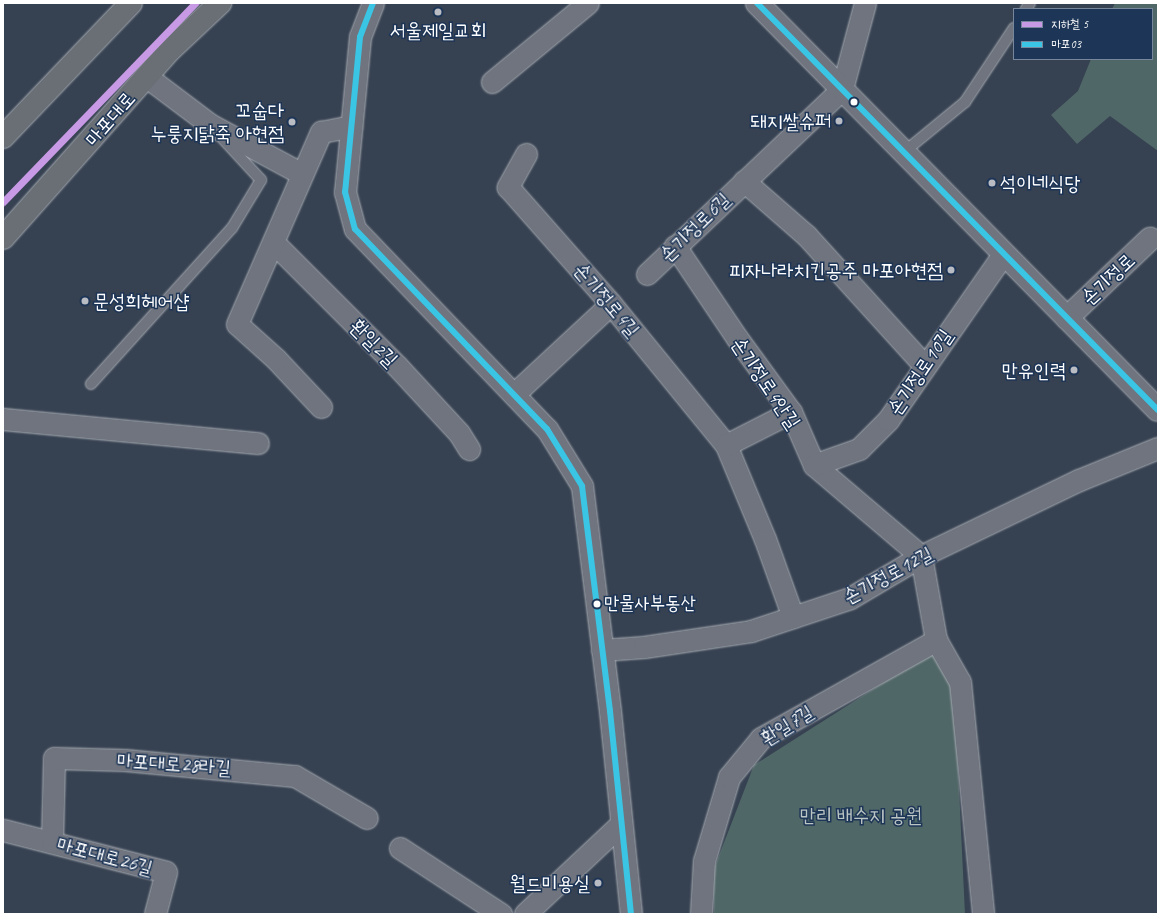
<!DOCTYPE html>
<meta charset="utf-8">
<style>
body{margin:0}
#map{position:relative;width:1161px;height:917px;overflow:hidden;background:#364151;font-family:Caveat,"Poor Story",sans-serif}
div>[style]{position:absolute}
.green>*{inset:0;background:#506767}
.roads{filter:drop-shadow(0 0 1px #a5aab1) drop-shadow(0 0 1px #a5aab1)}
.lane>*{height:10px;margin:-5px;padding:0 5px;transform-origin:5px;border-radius:5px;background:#6f747e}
.street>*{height:21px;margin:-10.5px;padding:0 10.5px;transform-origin:10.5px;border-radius:10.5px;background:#6f747e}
.secondary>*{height:22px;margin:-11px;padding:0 11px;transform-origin:11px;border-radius:11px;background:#6f747e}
.primary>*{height:22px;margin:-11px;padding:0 11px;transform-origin:11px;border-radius:11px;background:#696f75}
.bus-1>*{height:6px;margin:-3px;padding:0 3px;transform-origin:3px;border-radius:3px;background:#3ac5e4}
.metro-1>*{height:7px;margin:-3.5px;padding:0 3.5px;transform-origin:3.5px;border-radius:3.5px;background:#c89ae5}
.dots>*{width:11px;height:11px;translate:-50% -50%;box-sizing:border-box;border:2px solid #1d3557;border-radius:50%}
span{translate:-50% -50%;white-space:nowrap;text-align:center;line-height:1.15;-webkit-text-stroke:3px #1d3557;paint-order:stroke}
.bus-label{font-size:19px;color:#fff}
.left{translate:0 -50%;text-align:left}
.poi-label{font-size:20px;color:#fff}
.right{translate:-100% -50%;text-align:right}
.street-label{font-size:20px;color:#fff}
.park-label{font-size:20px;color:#bbc5c3}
.frame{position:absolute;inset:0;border:4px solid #fff;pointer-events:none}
.legend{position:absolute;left:1013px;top:8px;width:140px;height:52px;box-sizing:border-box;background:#1d3557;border:1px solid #77869a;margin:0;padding:5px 7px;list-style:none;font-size:12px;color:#fff}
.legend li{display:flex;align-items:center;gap:8px;height:20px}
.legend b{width:20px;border:1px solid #77869a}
</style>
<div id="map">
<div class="green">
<div style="clip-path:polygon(1115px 3px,1158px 3px,1158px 151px,1110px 116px,1077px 144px,1051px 115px,1078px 91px,1091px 59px,1152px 59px,1152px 9px,1112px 9px)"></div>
<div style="clip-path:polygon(933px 651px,954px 684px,965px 914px,714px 914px,713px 871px,754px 765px)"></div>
</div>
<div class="roads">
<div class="lane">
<div style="left:1026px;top:9px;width:7px;rotate:-56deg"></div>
<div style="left:904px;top:152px;width:79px;rotate:-39.3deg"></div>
<div style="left:965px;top:102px;width:89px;rotate:-56.5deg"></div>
<div style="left:91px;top:384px;width:210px;rotate:-47.9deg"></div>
<div style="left:232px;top:228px;width:56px;rotate:-58.9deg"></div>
<div style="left:261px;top:180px;width:56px;rotate:-132.8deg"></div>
</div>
<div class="street">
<div style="left:373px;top:3px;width:36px;rotate:111deg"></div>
<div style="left:360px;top:37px;width:156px;rotate:95.5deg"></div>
<div style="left:345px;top:192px;width:38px;rotate:75deg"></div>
<div style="left:355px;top:229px;width:277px;rotate:46.2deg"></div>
<div style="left:547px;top:429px;width:67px;rotate:58.4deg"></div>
<div style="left:582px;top:486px;width:227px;rotate:82.9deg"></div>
<div style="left:610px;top:711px;width:204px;rotate:84.1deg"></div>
<div style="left:147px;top:77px;width:80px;rotate:36.9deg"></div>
<div style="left:211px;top:125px;width:103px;rotate:28.3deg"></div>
<div style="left:492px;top:82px;width:124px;rotate:-39.5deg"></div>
<div style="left:526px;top:154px;width:38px;rotate:119deg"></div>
<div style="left:508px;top:187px;width:156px;rotate:48.6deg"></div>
<div style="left:611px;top:304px;width:182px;rotate:50.8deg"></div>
<div style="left:726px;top:445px;width:102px;rotate:67.5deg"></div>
<div style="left:765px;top:539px;width:83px;rotate:70.3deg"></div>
<div style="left:744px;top:181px;width:82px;rotate:41.1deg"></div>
<div style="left:806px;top:235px;width:176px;rotate:47.8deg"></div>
<div style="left:274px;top:243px;width:174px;rotate:45deg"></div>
<div style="left:397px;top:366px;width:91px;rotate:47.2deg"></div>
<div style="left:459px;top:433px;width:19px;rotate:58deg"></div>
<div style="left:675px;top:246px;width:111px;rotate:56deg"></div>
<div style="left:737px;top:338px;width:92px;rotate:53.9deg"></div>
<div style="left:791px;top:412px;width:58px;rotate:66.5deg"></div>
<div style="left:814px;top:465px;width:140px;rotate:40.4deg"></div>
<div style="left:647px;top:274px;width:269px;rotate:-43.5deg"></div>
<div style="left:842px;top:89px;width:89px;rotate:-75deg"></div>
<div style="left:514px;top:394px;width:132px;rotate:-42.9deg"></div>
<div style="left:321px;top:407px;width:66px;rotate:-133.2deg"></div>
<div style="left:276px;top:359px;width:52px;rotate:-138.1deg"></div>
<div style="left:237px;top:324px;width:210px;rotate:-66.4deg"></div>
<div style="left:321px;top:132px;width:31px;rotate:-11deg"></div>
<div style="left:3px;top:419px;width:256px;rotate:5.4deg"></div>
<div style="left:726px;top:445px;width:73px;rotate:-26.9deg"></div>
<div style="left:814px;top:465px;width:48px;rotate:-19.6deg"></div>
<div style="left:859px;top:449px;width:41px;rotate:-45deg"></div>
<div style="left:888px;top:420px;width:203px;rotate:-55.2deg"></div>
<div style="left:936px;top:640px;width:48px;rotate:60.3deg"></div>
<div style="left:960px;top:682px;width:233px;rotate:84.3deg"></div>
<div style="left:602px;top:650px;width:42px;rotate:-4.1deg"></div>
<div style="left:644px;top:647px;width:108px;rotate:-8.5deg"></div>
<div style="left:751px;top:631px;width:104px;rotate:-18.4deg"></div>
<div style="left:850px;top:598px;width:82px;rotate:-30.6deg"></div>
<div style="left:921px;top:556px;width:175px;rotate:-25.7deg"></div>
<div style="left:1079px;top:480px;width:85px;rotate:-22.1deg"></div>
<div style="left:3px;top:830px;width:168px;rotate:14.4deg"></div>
<div style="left:166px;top:872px;width:43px;rotate:104.7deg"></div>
<div style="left:52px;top:842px;width:84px;rotate:-88.6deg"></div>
<div style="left:54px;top:758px;width:71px;rotate:1.6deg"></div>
<div style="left:125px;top:760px;width:171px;rotate:5.4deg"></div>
<div style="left:295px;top:776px;width:83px;rotate:30.3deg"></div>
<div style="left:400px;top:848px;width:121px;rotate:33.2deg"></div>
<div style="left:525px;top:914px;width:132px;rotate:-43.2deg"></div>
<div style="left:701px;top:914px;width:53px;rotate:-86.8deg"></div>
<div style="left:704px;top:861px;width:88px;rotate:-73.4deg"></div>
<div style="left:729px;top:777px;width:50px;rotate:-50.6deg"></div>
<div style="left:761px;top:738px;width:201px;rotate:-29.2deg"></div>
<div style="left:936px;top:640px;width:85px;rotate:-100.1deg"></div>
</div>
<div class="secondary">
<div style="left:757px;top:3px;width:571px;rotate:45.43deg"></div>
<div style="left:1067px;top:318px;width:115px;rotate:-43.6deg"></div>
</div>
<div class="primary">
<div style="left:3px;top:137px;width:185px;rotate:-46.3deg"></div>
<div style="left:3px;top:238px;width:251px;rotate:-48.4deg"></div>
<div style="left:170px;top:50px;width:69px;rotate:-43.2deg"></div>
</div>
</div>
<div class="bus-1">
<div style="left:373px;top:3px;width:36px;rotate:111deg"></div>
<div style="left:360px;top:37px;width:156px;rotate:95.5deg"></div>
<div style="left:345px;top:192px;width:38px;rotate:75deg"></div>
<div style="left:355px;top:229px;width:277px;rotate:46.2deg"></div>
<div style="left:547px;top:429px;width:67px;rotate:58.4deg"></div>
<div style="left:582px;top:486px;width:227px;rotate:82.9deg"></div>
<div style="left:610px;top:711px;width:204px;rotate:84.1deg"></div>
<div style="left:757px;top:3px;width:571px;rotate:45.43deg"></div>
</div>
<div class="metro-1">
<div style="left:3px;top:202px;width:277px;rotate:-46deg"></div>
</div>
<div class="dots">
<div style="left:438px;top:12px;background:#b9bcc2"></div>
<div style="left:854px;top:102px;background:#fff"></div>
<div style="left:839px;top:121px;background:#b9bcc2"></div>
<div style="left:292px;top:122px;background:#b9bcc2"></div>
<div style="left:992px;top:183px;background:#b9bcc2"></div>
<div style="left:951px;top:270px;background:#b9bcc2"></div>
<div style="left:85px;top:301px;background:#b9bcc2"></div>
<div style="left:1074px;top:370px;background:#b9bcc2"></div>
<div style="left:597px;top:604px;background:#fff"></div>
<div style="left:598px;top:883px;background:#b9bcc2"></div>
</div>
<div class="bus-label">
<span class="left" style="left:604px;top:604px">만물사부동산</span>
</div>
<div class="poi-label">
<span style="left:438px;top:30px">서울제일교회</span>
<span class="right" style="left:284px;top:122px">꼬숩다<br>누룽지닭죽 아현점</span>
<span class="right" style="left:831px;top:121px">돼지쌀슈퍼</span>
<span class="left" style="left:1000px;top:183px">석이네식당</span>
<span class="right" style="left:943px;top:270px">피자나라치킨공주 마포아현점</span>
<span class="left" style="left:93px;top:301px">문성희헤어샵</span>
<span class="right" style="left:1066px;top:370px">만유인력</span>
<span class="right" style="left:590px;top:883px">월드미용실</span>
</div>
<div class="street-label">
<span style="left:110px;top:119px;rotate:-49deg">마포대로</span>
<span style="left:695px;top:227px;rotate:-44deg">손기정로6길</span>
<span style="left:1108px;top:279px;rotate:-43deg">손기정로</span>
<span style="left:607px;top:300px;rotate:50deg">손기정로4길</span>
<span style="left:374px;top:343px;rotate:45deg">환일2길</span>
<span style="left:920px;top:372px;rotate:-56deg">손기정로10길</span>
<span style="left:766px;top:383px;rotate:56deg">손기정로4안길</span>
<span style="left:888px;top:575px;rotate:-28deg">손기정로12길</span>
<span style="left:787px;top:725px;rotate:-32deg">환일7길</span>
<span style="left:174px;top:764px;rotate:4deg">마포대로28라길</span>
<span style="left:105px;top:856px;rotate:15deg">마포대로26길</span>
</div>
<div class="park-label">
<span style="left:861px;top:815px">만리 배수지 공원</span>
</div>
<div class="frame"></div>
<ul class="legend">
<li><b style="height:5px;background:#c89ae5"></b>지하철 5</li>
<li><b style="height:5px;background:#3ac5e4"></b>마포03</li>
</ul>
</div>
